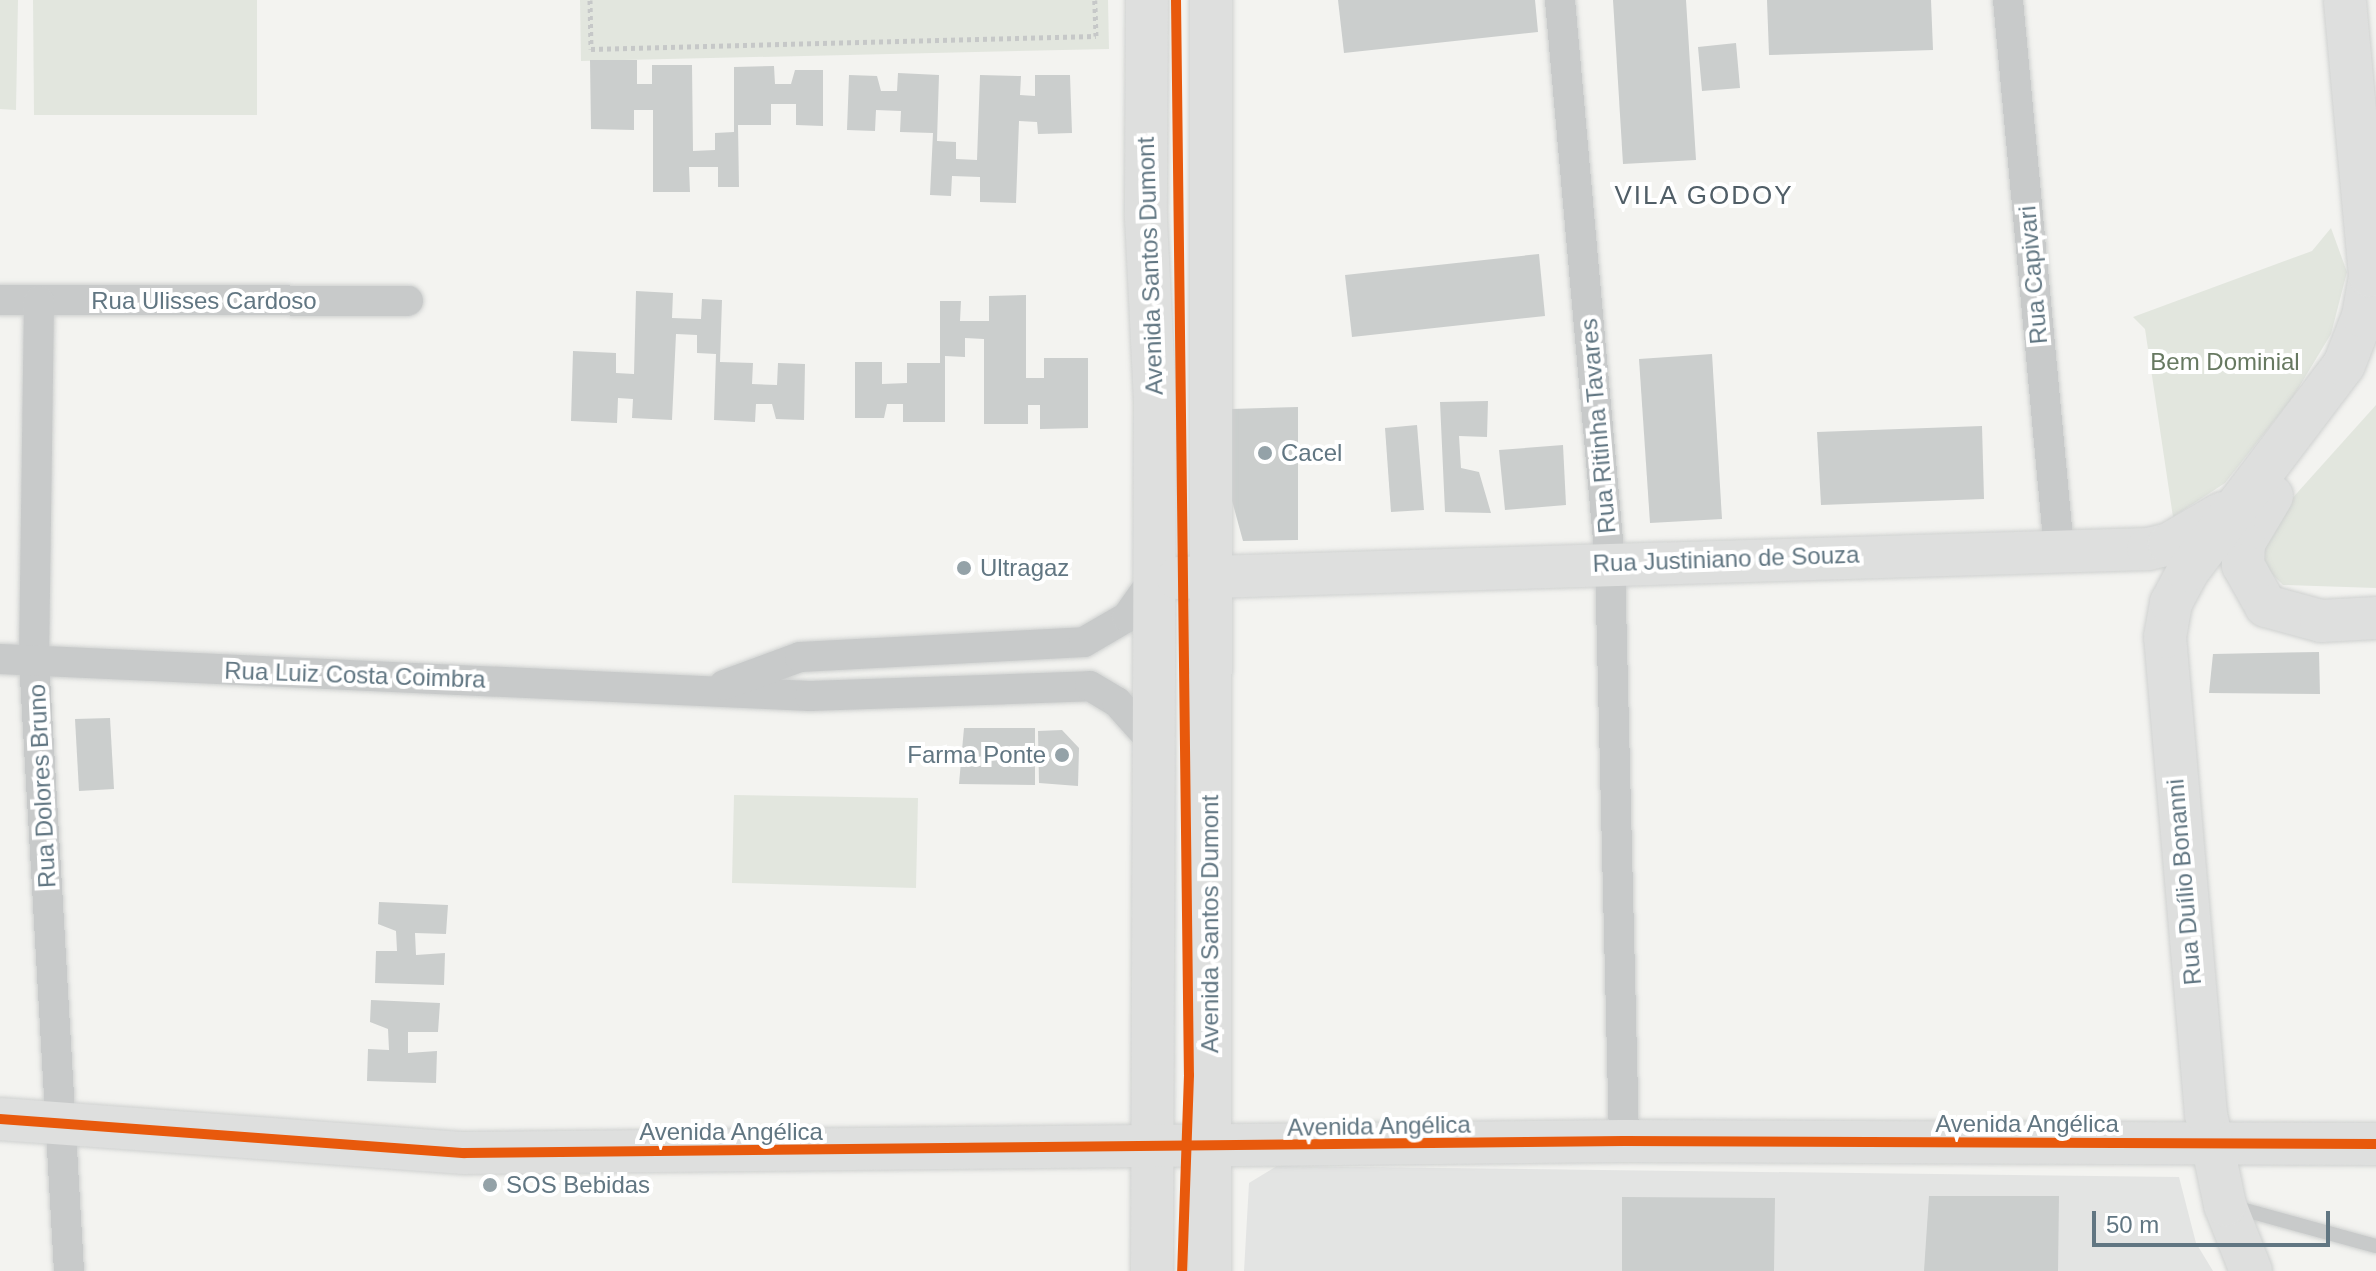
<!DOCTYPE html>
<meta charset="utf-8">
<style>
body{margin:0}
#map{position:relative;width:2376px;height:1271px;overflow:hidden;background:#f3f3f0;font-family:Helvetica,sans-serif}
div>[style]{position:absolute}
.built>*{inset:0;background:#e3e4e3}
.green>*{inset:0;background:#e2e6de}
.building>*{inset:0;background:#cbcecd}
.path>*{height:5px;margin-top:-2.5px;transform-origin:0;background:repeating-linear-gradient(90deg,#c6c8c8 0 4px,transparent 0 8px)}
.roads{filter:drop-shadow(0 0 2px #cfd1d0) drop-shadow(0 0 2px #cfd1d0)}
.lane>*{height:14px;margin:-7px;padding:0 7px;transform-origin:7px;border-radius:7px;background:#c8caca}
.street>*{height:30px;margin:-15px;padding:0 15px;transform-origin:15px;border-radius:15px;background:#c8caca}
.secondary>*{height:42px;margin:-21px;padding:0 21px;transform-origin:21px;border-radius:21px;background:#dedfde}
.cycleway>*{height:10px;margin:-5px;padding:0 5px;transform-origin:5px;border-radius:5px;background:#e8590c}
.dots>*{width:22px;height:22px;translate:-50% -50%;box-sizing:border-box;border:4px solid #fff;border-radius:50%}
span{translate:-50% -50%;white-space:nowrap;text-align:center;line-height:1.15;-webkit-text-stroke:8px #fff;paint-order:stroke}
.street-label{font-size:24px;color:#617682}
.park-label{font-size:24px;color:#677961}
.poi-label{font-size:24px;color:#617682}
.left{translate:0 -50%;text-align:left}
.right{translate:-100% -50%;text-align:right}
.neighbourhood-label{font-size:26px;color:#505e67;letter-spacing:2px}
.scale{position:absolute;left:2092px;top:1211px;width:238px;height:36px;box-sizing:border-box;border:4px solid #617682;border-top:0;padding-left:10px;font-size:24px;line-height:28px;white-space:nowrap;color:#617682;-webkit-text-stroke:6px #fff;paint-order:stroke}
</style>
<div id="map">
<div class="built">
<div style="clip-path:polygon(1277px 1166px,2179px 1177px,2196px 1243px,2213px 1271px,1244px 1271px,1249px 1183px)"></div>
</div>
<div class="green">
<div style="clip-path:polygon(0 0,18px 0,16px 110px,0 109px)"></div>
<div style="clip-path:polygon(33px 0,257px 0,257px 115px,34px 115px)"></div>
<div style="clip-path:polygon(580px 0,1108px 0,1109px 49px,581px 61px)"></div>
<div style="clip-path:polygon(2331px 228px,2347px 272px,2331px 334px,2293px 397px,2225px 483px,2173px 517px,2145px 329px,2133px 317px,2312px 251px)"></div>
<div style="clip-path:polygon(2376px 405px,2376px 588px,2283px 585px,2265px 567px,2263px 531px)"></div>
<div style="clip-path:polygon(734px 795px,918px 798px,916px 888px,732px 883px)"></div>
</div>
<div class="building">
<div style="clip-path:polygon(1338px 0,1535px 0,1538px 32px,1344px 53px)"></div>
<div style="clip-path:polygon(1613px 0,1686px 0,1696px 160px,1623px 164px)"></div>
<div style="clip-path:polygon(1767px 0,1931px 0,1933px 50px,1769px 55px)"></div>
<div style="clip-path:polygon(1736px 43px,1740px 88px,1702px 91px,1698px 47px)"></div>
<div style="clip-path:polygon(590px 60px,637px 60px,637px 84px,652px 84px,652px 65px,692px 65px,693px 151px,715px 150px,715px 133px,734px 132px,734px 67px,774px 66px,775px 84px,791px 84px,795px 70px,823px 70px,823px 126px,796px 125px,796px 104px,771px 104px,771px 125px,738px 125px,739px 187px,718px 187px,718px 167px,689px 167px,690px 192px,653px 192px,653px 110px,634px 110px,634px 130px,591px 129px)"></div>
<div style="clip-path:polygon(898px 73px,939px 75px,937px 141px,956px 142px,956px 159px,977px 160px,980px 75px,1021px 76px,1020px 95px,1035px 96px,1035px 75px,1070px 75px,1072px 133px,1038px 134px,1037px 122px,1019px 121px,1016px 203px,980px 202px,980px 177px,952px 176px,951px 196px,930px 195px,933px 133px,900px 132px,901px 111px,876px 110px,875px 131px,847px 130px,849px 75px,877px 76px,881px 91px,897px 91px)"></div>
<div style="clip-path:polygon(1539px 254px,1545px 316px,1352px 337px,1345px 275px)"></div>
<div style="clip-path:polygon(636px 291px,673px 293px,672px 318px,701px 319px,702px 299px,722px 300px,720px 362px,753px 363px,752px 384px,777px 385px,778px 363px,805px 364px,804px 420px,776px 419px,772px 404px,756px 404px,755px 422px,714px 420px,716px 354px,697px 353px,697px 335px,676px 334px,672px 420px,632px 418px,633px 399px,618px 398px,617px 423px,571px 421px,573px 351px,616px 353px,616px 373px,634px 374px)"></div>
<div style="clip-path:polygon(1026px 295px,1026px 378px,1044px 378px,1044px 358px,1088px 358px,1088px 428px,1040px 429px,1040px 405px,1028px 405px,1028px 424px,984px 424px,984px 339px,965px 338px,965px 357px,945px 356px,945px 422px,903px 422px,903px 404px,887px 404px,884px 418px,855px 418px,855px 362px,882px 362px,882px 384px,907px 383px,907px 363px,940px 363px,940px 301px,961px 301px,960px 321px,989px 321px,989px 296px)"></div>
<div style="clip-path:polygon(1712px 354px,1722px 519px,1650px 523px,1639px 359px)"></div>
<div style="clip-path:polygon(1488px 401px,1487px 437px,1459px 436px,1461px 468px,1479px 472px,1491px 513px,1445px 512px,1440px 402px)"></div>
<div style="clip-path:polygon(1298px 407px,1298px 540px,1243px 541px,1231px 497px,1231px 409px)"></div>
<div style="clip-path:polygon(1417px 425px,1424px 510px,1391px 512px,1385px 428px)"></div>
<div style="clip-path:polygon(1982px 426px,1984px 499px,1821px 505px,1817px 432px)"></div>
<div style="clip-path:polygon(1563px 445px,1566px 505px,1505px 510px,1499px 450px)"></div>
<div style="clip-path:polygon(2319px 652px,2320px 694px,2209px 693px,2213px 654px)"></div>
<div style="clip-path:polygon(110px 718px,114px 789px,79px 791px,75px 719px)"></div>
<div style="clip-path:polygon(964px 728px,1035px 728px,1035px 785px,959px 784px)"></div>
<div style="clip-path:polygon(1062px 730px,1079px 748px,1078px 786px,1039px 783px,1038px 731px)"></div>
<div style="clip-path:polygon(379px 902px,448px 905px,446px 934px,415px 933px,416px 955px,445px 953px,444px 985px,375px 983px,376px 951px,397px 951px,396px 931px,378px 924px)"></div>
<div style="clip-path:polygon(371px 1000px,440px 1003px,438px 1032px,408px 1032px,408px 1053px,437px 1051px,436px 1083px,367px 1081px,368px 1049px,389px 1050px,388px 1029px,370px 1022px)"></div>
<div style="clip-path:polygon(1929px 1196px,2059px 1196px,2058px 1271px,1924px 1271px)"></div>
<div style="clip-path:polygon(1622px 1197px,1775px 1198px,1774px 1271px,1622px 1271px)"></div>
</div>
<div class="path">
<div style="left:590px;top:0;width:49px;rotate:88.8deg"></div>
<div style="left:591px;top:49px;width:505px;rotate:-1.47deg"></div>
<div style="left:1096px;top:36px;width:36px;rotate:-92deg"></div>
</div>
<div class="roads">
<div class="lane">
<div style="left:2234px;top:1207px;width:147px;rotate:15.4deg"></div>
</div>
<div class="street">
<div style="left:1560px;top:0;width:564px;rotate:84.92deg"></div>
<div style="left:1610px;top:562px;width:579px;rotate:88.61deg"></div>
<div style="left:2008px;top:0;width:552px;rotate:84.7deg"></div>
<div style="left:0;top:300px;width:408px;rotate:0.1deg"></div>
<div style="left:39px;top:301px;width:359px;rotate:90.8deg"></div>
<div style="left:34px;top:660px;width:612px;rotate:86.72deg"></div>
<div style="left:0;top:659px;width:811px;rotate:2.62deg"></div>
<div style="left:810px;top:696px;width:280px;rotate:-2deg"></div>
<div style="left:1090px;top:686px;width:31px;rotate:31deg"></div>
<div style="left:1117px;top:702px;width:51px;rotate:48.2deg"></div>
<div style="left:724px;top:685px;width:81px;rotate:-20.2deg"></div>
<div style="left:800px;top:657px;width:284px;rotate:-3deg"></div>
<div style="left:1084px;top:642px;width:50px;rotate:-30.2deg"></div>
<div style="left:1127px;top:617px;width:45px;rotate:-54.9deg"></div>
</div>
<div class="secondary">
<div style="left:1147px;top:0;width:218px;rotate:90.3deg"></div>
<div style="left:1146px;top:218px;width:182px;rotate:87.2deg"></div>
<div style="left:1155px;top:400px;width:871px;rotate:90.2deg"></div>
<div style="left:2272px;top:496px;width:55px;rotate:120.8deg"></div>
<div style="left:2244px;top:543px;width:22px;rotate:93deg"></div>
<div style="left:2243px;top:565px;width:47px;rotate:60.7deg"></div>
<div style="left:2266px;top:606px;width:57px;rotate:15.3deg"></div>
<div style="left:2321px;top:621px;width:55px;rotate:-3.1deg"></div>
<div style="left:1178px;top:578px;width:970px;rotate:-1.71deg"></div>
<div style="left:2148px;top:549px;width:22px;rotate:-13deg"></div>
<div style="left:2169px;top:544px;width:61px;rotate:-30.3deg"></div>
<div style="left:0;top:1119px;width:465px;rotate:4.2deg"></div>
<div style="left:464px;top:1153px;width:1160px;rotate:-0.59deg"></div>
<div style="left:1624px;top:1141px;width:752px;rotate:0.23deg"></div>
<div style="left:1210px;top:1271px;width:1271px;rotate:-89.95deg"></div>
<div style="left:2251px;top:1271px;width:71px;rotate:-111.5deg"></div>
<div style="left:2225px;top:1205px;width:93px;rotate:-101.8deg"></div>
<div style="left:2206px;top:1114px;width:479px;rotate:-94.9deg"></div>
<div style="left:2165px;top:637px;width:35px;rotate:-80deg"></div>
<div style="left:2171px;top:603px;width:36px;rotate:-62deg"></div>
<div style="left:2188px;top:571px;width:258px;rotate:-52.9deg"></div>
<div style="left:2344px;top:365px;width:53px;rotate:-68.8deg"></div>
<div style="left:2363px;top:316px;width:41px;rotate:-80.1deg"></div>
<div style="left:2370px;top:276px;width:277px;rotate:-95.2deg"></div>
</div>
</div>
<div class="cycleway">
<div style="left:1176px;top:0;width:1075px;rotate:89.31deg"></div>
<div style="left:1189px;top:1075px;width:196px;rotate:92deg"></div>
<div style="left:0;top:1119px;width:465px;rotate:4.2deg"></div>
<div style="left:464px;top:1153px;width:1160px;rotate:-0.59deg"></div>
<div style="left:1624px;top:1141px;width:752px;rotate:0.23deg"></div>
</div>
<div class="dots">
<div style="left:1265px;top:453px;background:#94a2a8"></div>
<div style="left:964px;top:568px;background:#94a2a8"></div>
<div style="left:1062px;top:755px;background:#94a2a8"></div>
<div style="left:490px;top:1185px;background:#94a2a8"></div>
</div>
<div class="street-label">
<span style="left:1150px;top:266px;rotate:-92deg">Avenida Santos Dumont</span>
<span style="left:2033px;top:275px;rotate:-95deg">Rua Capivari</span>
<span style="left:204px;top:301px">Rua Ulisses Cardoso</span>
<span style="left:1598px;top:426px;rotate:-95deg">Rua Ritinha Tavares</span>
<span style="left:1726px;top:559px;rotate:-2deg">Rua Justiniano de Souza</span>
<span style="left:355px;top:675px;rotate:2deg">Rua Luiz Costa Coimbra</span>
<span style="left:42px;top:786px;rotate:-93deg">Rua Dolores Bruno</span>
<span style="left:2184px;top:882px;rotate:-95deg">Rua Duílio Bonanni</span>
<span style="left:1210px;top:924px;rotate:-90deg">Avenida Santos Dumont</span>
<span style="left:2027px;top:1124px">Avenida Angélica</span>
<span style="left:1379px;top:1126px;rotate:-1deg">Avenida Angélica</span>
<span style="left:731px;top:1132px">Avenida Angélica</span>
</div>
<div class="park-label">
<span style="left:2225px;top:362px">Bem Dominial</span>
</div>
<div class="poi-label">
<span class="left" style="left:1281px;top:453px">Cacel</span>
<span class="left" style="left:980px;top:568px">Ultragaz</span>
<span class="right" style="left:1046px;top:755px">Farma Ponte</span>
<span class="left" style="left:506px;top:1185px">SOS Bebidas</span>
</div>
<div class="neighbourhood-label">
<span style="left:1704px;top:196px">VILA GODOY</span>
</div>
<div class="scale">50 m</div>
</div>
